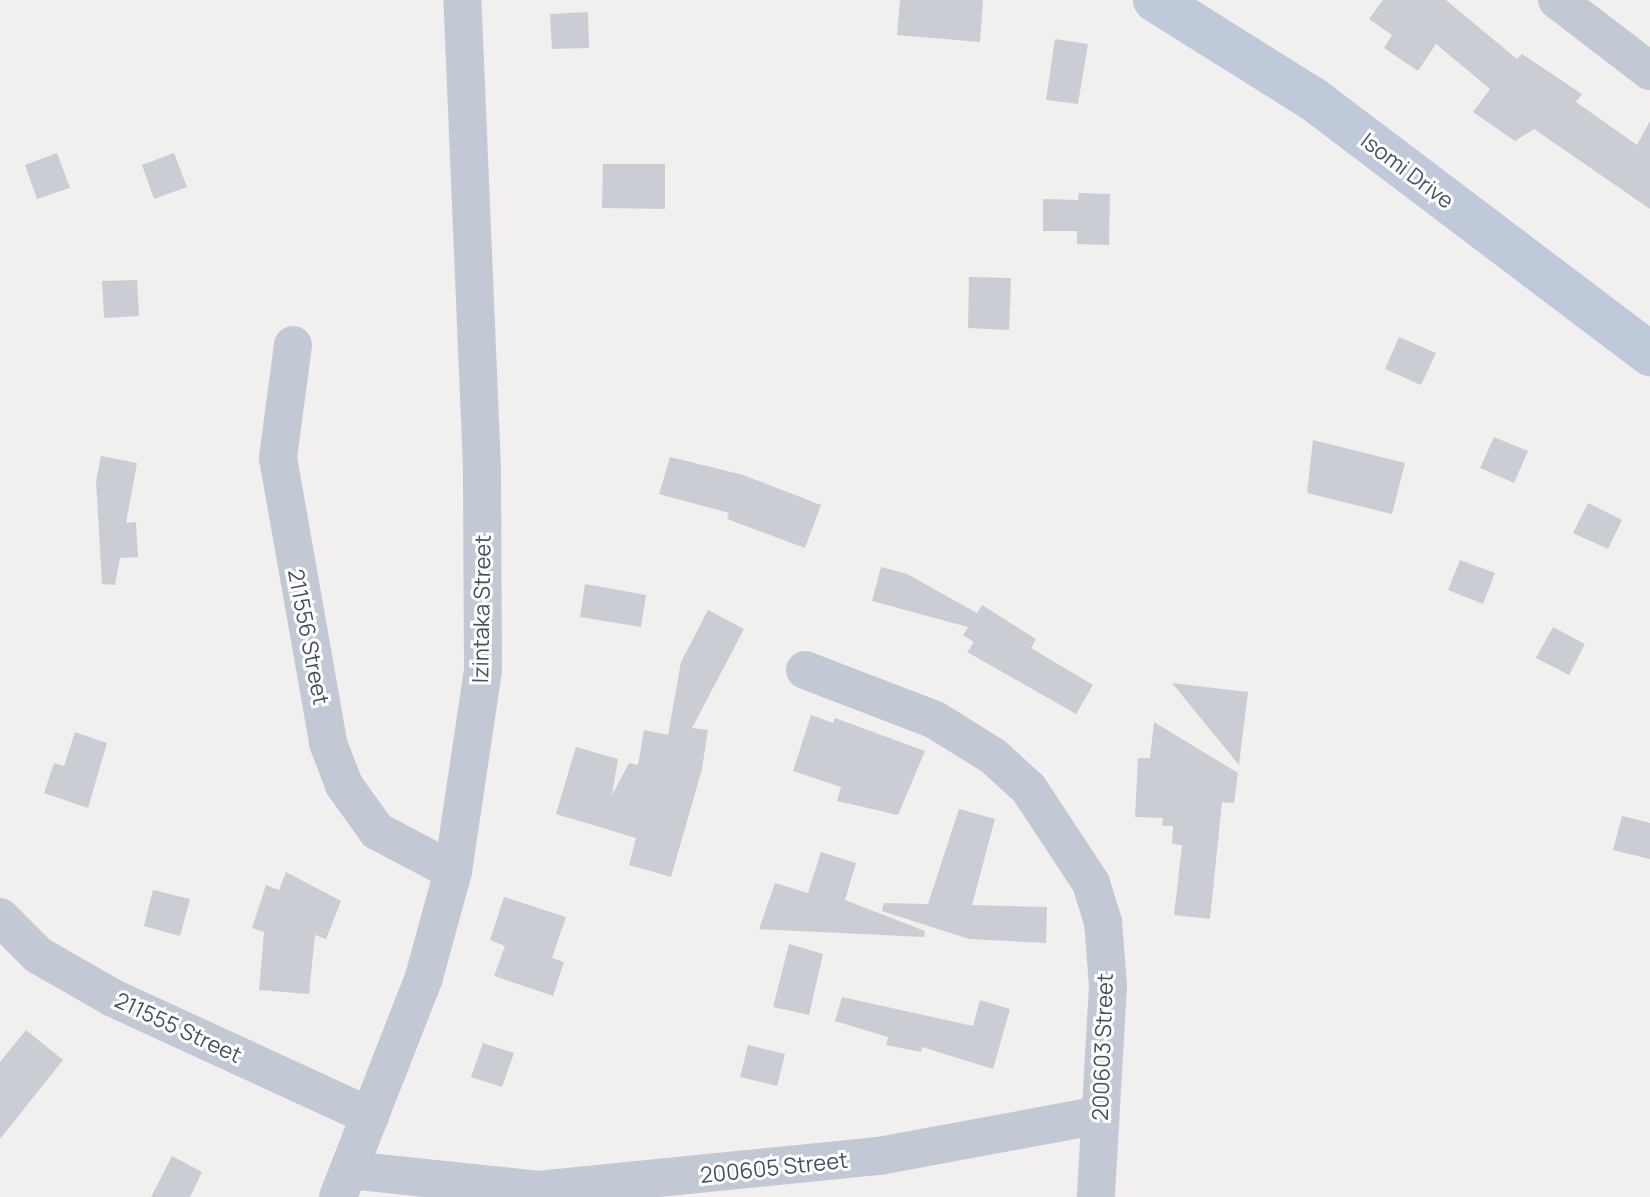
<!DOCTYPE html>
<style>
body{margin:0}
#map{position:relative;width:1650px;height:1197px;overflow:hidden;background:#f2efef;font-family:Manrope,sans-serif}
div>[style]{position:absolute}
.building>*{inset:0;background:#cbcdd5}
.street>*{height:38px;margin:-19px;padding:0 19px;transform-origin:19px;border-radius:19px;background:#c2c9d5}
.secondary>*{height:44px;margin:-22px;padding:0 22px;transform-origin:22px;border-radius:22px;background:#c0c9d9}
span{translate:-50% -50%;white-space:nowrap;text-align:center;line-height:1.15;-webkit-text-stroke:6px #fff;paint-order:stroke}
.street-label{font-size:22px;color:#46505e}
</style>
<div id="map">
<div class="building">
<div style="clip-path:polygon(900px 0,983px 0,980px 42px,897px 35px)"></div>
<div style="clip-path:polygon(1383px 0,1446px 0,1517px 59px,1522px 54px,1582px 94px,1576px 102px,1637px 145px,1650px 121px,1650px 209px,1534px 129px,1515px 141px,1473px 112px,1490px 89px,1436px 44px,1418px 71px,1384px 48px,1392px 35px,1369px 19px)"></div>
<div style="clip-path:polygon(588px 12px,589px 48px,552px 49px,550px 14px)"></div>
<div style="clip-path:polygon(1055px 39px,1088px 44px,1078px 104px,1046px 100px)"></div>
<div style="clip-path:polygon(57px 153px,70px 188px,37px 199px,25px 165px)"></div>
<div style="clip-path:polygon(174px 153px,187px 187px,154px 199px,142px 165px)"></div>
<div style="clip-path:polygon(603px 164px,665px 164px,665px 209px,602px 208px)"></div>
<div style="clip-path:polygon(1079px 193px,1110px 194px,1109px 245px,1077px 244px,1077px 231px,1043px 231px,1043px 199px,1078px 200px)"></div>
<div style="clip-path:polygon(969px 277px,1011px 278px,1009px 330px,968px 328px)"></div>
<div style="clip-path:polygon(137px 280px,139px 316px,104px 318px,102px 281px)"></div>
<div style="clip-path:polygon(1399px 337px,1436px 353px,1421px 385px,1385px 369px)"></div>
<div style="clip-path:polygon(1494px 437px,1528px 451px,1514px 483px,1480px 468px)"></div>
<div style="clip-path:polygon(1313px 440px,1405px 463px,1392px 514px,1307px 493px)"></div>
<div style="clip-path:polygon(101px 456px,137px 463px,126px 523px,136px 522px,138px 557px,120px 558px,115px 585px,102px 584px,96px 481px)"></div>
<div style="clip-path:polygon(670px 457px,743px 475px,821px 505px,805px 548px,727px 519px,729px 513px,659px 494px)"></div>
<div style="clip-path:polygon(1588px 503px,1622px 520px,1608px 549px,1573px 533px)"></div>
<div style="clip-path:polygon(1460px 560px,1495px 573px,1483px 604px,1448px 590px)"></div>
<div style="clip-path:polygon(881px 567px,907px 574px,977px 613px,982px 605px,1036px 639px,1031px 648px,1093px 685px,1076px 714px,967px 652px,974px 642px,963px 635px,968px 627px,872px 601px)"></div>
<div style="clip-path:polygon(585px 584px,646px 595px,641px 627px,580px 617px)"></div>
<div style="clip-path:polygon(708px 610px,744px 629px,692px 728px,708px 730px,702px 769px,671px 877px,629px 865px,636px 838px,556px 814px,576px 747px,618px 759px,612px 795px,629px 763px,638px 765px,644px 730px,668px 735px,681px 662px)"></div>
<div style="clip-path:polygon(1553px 627px,1585px 644px,1569px 675px,1536px 658px)"></div>
<div style="clip-path:polygon(1172px 683px,1248px 692px,1239px 765px)"></div>
<div style="clip-path:polygon(811px 715px,833px 723px,835px 718px,925px 751px,898px 815px,837px 801px,841px 787px,793px 771px)"></div>
<div style="clip-path:polygon(1154px 722px,1238px 773px,1234px 803px,1222px 802px,1210px 919px,1174px 915px,1182px 845px,1172px 844px,1173px 826px,1162px 826px,1163px 818px,1135px 817px,1138px 758px,1150px 758px)"></div>
<div style="clip-path:polygon(75px 732px,107px 743px,88px 808px,44px 793px,54px 763px,64px 766px)"></div>
<div style="clip-path:polygon(959px 809px,995px 819px,972px 905px,1047px 907px,1046px 943px,969px 939px,882px 911px,884px 903px,928px 904px)"></div>
<div style="clip-path:polygon(1622px 816px,1650px 823px,1650px 859px,1613px 850px)"></div>
<div style="clip-path:polygon(821px 852px,856px 863px,845px 900px,925px 931px,924px 937px,759px 929px,775px 883px,808px 893px)"></div>
<div style="clip-path:polygon(286px 872px,341px 901px,326px 939px,315px 935px,309px 994px,259px 990px,264px 932px,252px 928px,266px 885px,279px 890px)"></div>
<div style="clip-path:polygon(153px 890px,190px 899px,180px 936px,144px 926px)"></div>
<div style="clip-path:polygon(504px 897px,566px 917px,552px 958px,564px 962px,553px 996px,494px 976px,505px 946px,490px 940px)"></div>
<div style="clip-path:polygon(789px 944px,823px 954px,809px 1015px,773px 1007px)"></div>
<div style="clip-path:polygon(842px 997px,973px 1026px,980px 1000px,1010px 1009px,993px 1069px,922px 1047px,921px 1052px,886px 1045px,888px 1037px,835px 1021px)"></div>
<div style="clip-path:polygon(26px 1030px,63px 1060px,0 1139px,0 1062px)"></div>
<div style="clip-path:polygon(483px 1043px,514px 1053px,502px 1087px,471px 1077px)"></div>
<div style="clip-path:polygon(748px 1045px,785px 1054px,777px 1086px,740px 1077px)"></div>
<div style="clip-path:polygon(172px 1156px,202px 1172px,190px 1197px,151px 1197px)"></div>
</div>
<div class="street">
<div style="left:1557px;top:0;width:117px;rotate:37.4deg"></div>
<div style="left:293px;top:345px;width:114px;rotate:97.6deg"></div>
<div style="left:278px;top:458px;width:289px;rotate:80deg"></div>
<div style="left:328px;top:743px;width:45px;rotate:69.1deg"></div>
<div style="left:344px;top:785px;width:57px;rotate:54.3deg"></div>
<div style="left:377px;top:831px;width:86px;rotate:27.8deg"></div>
<div style="left:805px;top:670px;width:139px;rotate:21deg"></div>
<div style="left:935px;top:720px;width:68px;rotate:31.8deg"></div>
<div style="left:993px;top:756px;width:49px;rotate:42.5deg"></div>
<div style="left:1029px;top:789px;width:113px;rotate:56.6deg"></div>
<div style="left:1091px;top:883px;width:41px;rotate:72.9deg"></div>
<div style="left:1103px;top:922px;width:64px;rotate:85.5deg"></div>
<div style="left:1108px;top:986px;width:211px;rotate:93.3deg"></div>
<div style="left:0;top:917px;width:54px;rotate:45deg"></div>
<div style="left:38px;top:955px;width:86px;rotate:29.8deg"></div>
<div style="left:113px;top:998px;width:283px;rotate:24.7deg"></div>
<div style="left:349px;top:1170px;width:190px;rotate:6deg"></div>
<div style="left:538px;top:1190px;width:343px;rotate:-5.7deg"></div>
<div style="left:879px;top:1156px;width:225px;rotate:-10.5deg"></div>
<div style="left:338px;top:1197px;width:236px;rotate:-68.6deg"></div>
<div style="left:424px;top:977px;width:110px;rotate:-74.7deg"></div>
<div style="left:453px;top:871px;width:202px;rotate:-81.5deg"></div>
<div style="left:483px;top:671px;width:203px;rotate:-90.3deg"></div>
<div style="left:482px;top:468px;width:468px;rotate:-92.4deg"></div>
</div>
<div class="secondary">
<div style="left:1155px;top:0;width:186px;rotate:32.1deg"></div>
<div style="left:1313px;top:99px;width:423px;rotate:37.1deg"></div>
</div>
<div class="street-label">
<span style="left:1407px;top:171px;rotate:37deg">Isomi Drive</span>
<span style="left:482px;top:609px;rotate:-89deg">Izintaka Street</span>
<span style="left:308px;top:637px;rotate:79deg">211556 Street</span>
<span style="left:178px;top:1028px;rotate:25deg">211555 Street</span>
<span style="left:1103px;top:1047px;rotate:-88deg">200603 Street</span>
<span style="left:774px;top:1168px;rotate:-6deg">200605 Street</span>
</div>
</div>
